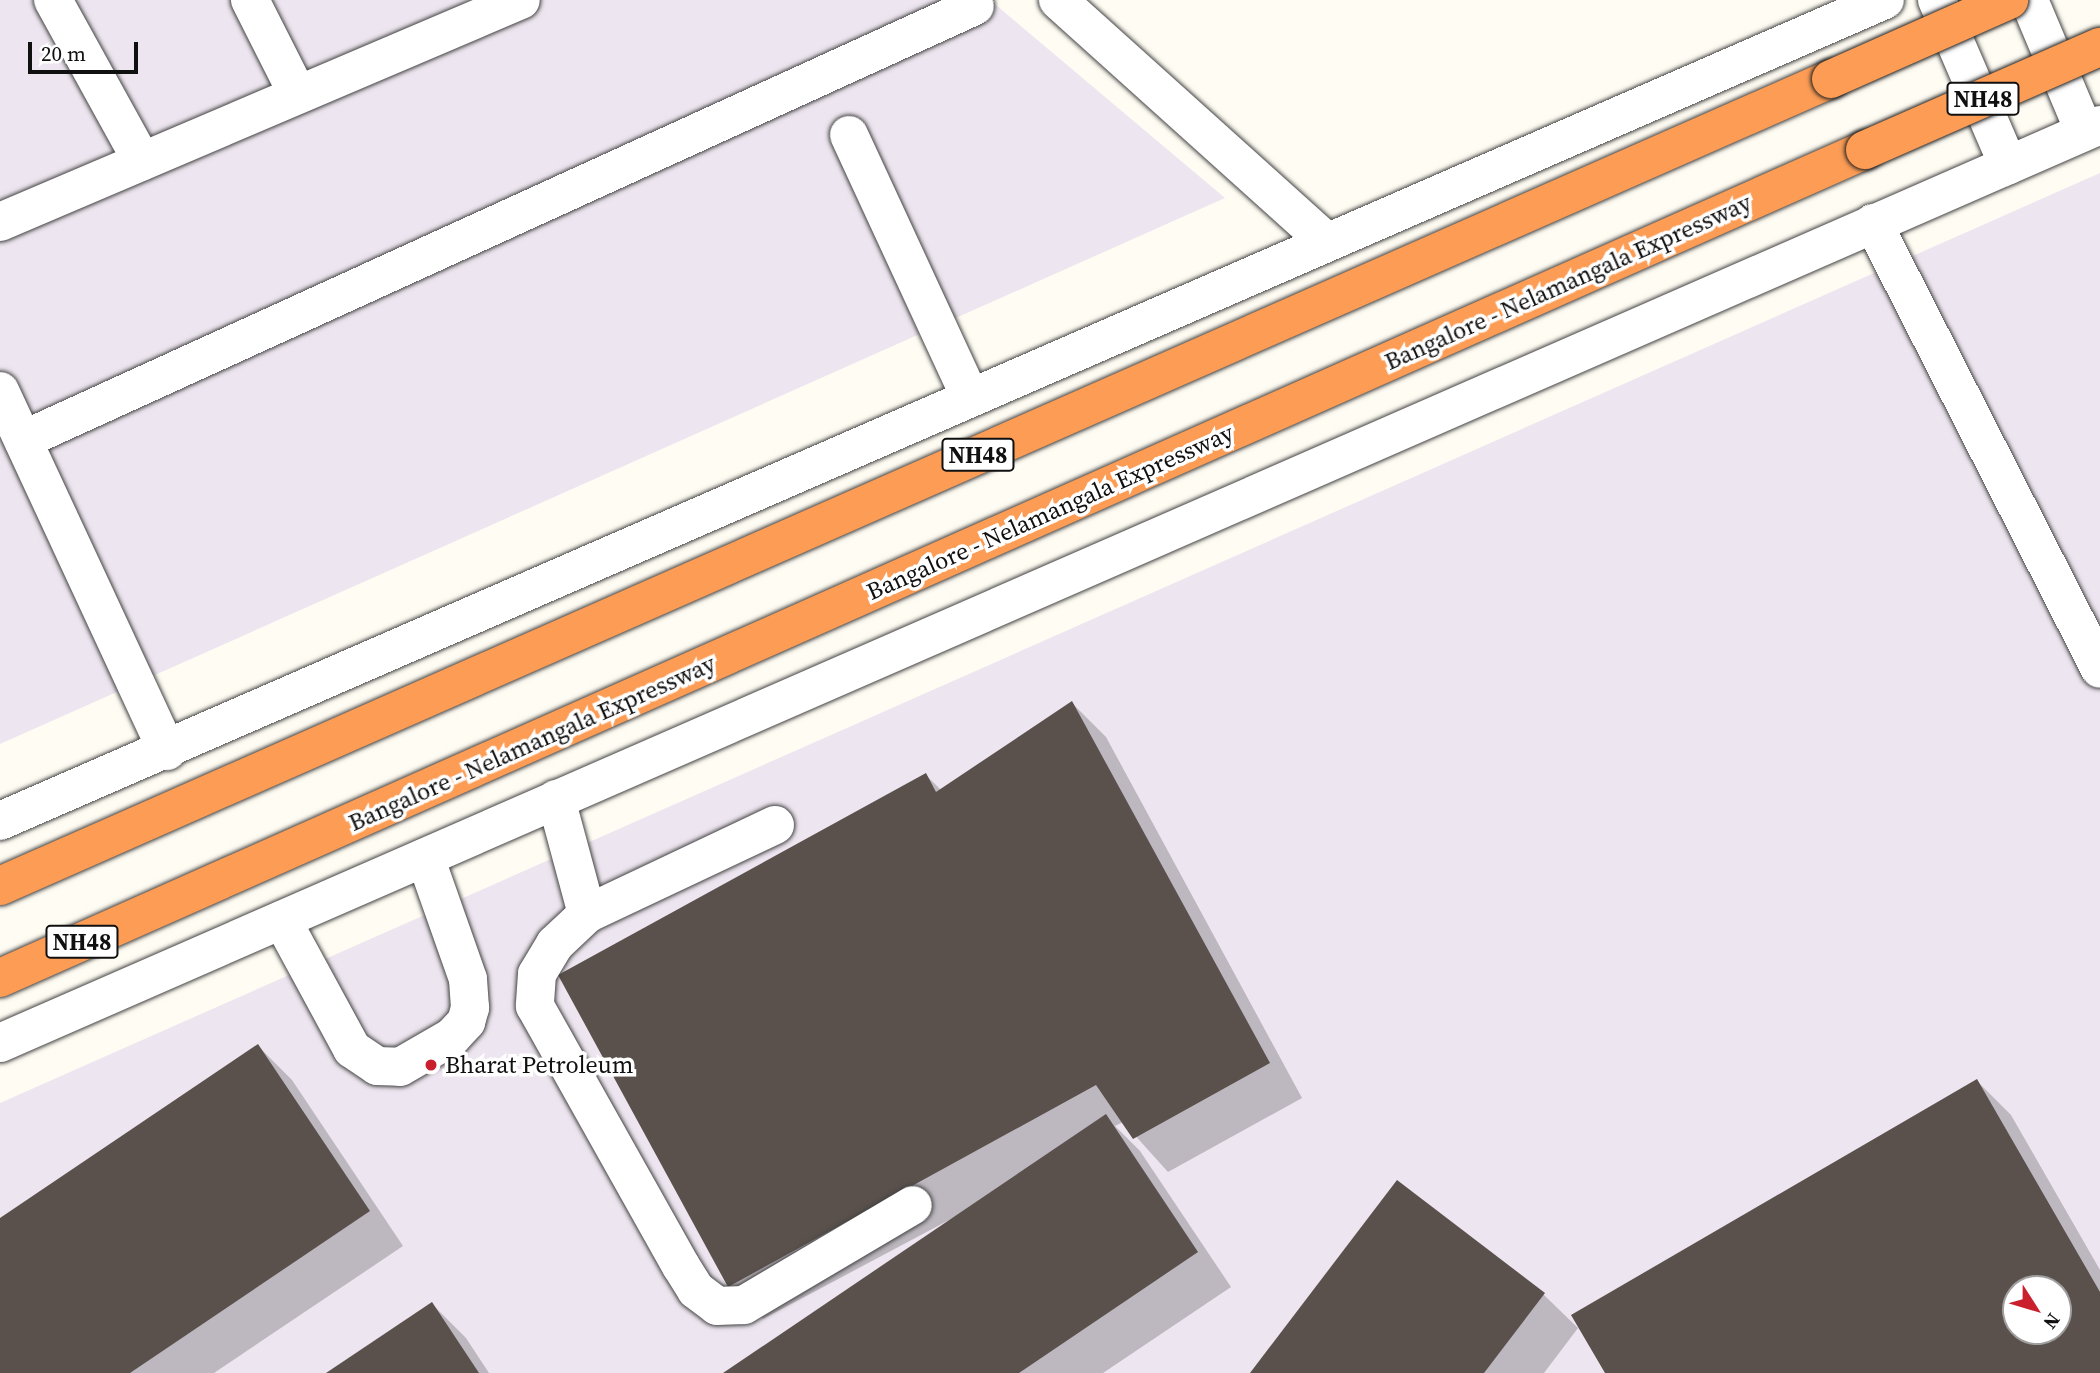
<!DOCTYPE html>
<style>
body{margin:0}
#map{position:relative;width:2100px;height:1373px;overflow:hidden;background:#fffcf3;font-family:"Source Serif 4",serif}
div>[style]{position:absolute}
.industrial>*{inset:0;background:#ede5ef}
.shadow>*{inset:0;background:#0003}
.building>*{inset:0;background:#5a514c}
.roads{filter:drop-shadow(0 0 2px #434343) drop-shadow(0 0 2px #434343)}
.minor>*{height:38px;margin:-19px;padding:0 19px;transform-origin:19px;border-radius:19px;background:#fff}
.highway>*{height:38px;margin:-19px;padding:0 19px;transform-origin:19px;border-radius:19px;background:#fc9c55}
.bridges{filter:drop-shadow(0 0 2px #212121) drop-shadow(0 0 2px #212121)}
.highway-bridge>*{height:38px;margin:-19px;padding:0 19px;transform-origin:19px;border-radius:19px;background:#fc9c55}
.dots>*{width:19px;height:19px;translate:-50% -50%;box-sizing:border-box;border:4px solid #fff;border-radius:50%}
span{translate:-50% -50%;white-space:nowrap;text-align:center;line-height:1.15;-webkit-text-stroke:7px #fff;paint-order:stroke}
.shield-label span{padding:2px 5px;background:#fff;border:2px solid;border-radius:5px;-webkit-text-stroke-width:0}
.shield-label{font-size:23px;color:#101010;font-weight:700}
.street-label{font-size:24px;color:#101010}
.poi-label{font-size:24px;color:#101010}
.left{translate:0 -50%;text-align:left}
.north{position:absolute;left:2002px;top:1275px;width:70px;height:70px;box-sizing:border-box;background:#fff;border:2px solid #9f9f9f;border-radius:50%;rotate:127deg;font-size:19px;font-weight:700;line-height:28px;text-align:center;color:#101010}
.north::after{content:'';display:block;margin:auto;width:24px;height:32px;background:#ca1f2c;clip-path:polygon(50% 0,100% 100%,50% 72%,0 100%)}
.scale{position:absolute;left:28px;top:42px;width:110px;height:32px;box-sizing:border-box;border:4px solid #101010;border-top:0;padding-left:9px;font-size:21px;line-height:24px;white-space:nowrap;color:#101010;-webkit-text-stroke:5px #fff;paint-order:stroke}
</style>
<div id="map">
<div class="industrial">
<div style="clip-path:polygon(0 0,990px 0,1225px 198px,0 744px)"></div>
<div style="clip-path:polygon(evenodd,2100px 173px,2100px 1373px,0 1373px,0 1103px,2100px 173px,2016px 1289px,2058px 1289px,2058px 1331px,2016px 1331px,2016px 1289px)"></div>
</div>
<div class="shadow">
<div style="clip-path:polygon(1072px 703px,1106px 737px,1302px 1098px,1168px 1172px,1123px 1122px,1115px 1126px,1140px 1151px,1231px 1287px,1103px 1373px,726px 1373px,966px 1211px,763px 1319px,730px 1286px,926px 775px,941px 790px)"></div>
<div style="clip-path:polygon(258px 1046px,292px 1080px,403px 1246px,214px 1373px,0 1373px,0 1220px)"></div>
<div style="clip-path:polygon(evenodd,1977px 1081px,2011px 1115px,2100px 1270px,2100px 1373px,1607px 1373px,1977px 1081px,2016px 1289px,2058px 1289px,2058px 1331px,2016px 1331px,2016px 1289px)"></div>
<div style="clip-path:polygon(1397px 1183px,1544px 1295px,1578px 1328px,1544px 1373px,1252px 1373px)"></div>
<div style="clip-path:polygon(432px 1304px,466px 1338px,489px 1373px,329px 1373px)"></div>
</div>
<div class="building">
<div style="clip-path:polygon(1072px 701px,1270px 1063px,1133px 1139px,1096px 1085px,728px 1287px,558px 975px,926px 773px,936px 792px)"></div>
<div style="clip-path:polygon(258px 1044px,370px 1211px,130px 1373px,0 1373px,0 1218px)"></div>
<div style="clip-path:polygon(evenodd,1977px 1079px,2100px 1292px,2100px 1373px,1605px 1373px,1571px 1315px,1977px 1079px,2016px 1289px,2058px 1289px,2058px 1331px,2016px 1331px,2016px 1289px)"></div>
<div style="clip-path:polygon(1106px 1114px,1198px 1252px,1019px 1373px,723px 1373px)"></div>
<div style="clip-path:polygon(1397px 1180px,1545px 1293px,1484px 1373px,1250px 1373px)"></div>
<div style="clip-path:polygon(432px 1302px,479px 1373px,326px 1373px)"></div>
</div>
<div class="roads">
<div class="minor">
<div style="left:53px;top:0;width:184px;rotate:61.1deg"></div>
<div style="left:250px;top:0;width:106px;rotate:63.2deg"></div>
<div style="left:1058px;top:0;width:362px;rotate:42deg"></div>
<div style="left:1937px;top:0;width:180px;rotate:66.7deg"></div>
<div style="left:2029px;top:0;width:142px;rotate:67.2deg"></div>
<div style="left:849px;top:135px;width:289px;rotate:65.2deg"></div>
<div style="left:0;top:222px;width:566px;rotate:-23.08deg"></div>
<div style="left:1873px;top:223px;width:500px;rotate:63.03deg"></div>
<div style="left:0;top:391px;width:397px;rotate:65.1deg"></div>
<div style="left:23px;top:440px;width:1046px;rotate:-24.51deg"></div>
<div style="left:556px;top:799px;width:119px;rotate:74.9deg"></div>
<div style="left:0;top:821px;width:2056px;rotate:-23.54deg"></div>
<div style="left:775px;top:825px;width:208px;rotate:154.7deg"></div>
<div style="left:587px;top:914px;width:44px;rotate:136.8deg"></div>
<div style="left:555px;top:944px;width:35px;rotate:121deg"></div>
<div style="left:537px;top:974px;width:32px;rotate:94deg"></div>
<div style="left:535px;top:1006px;width:298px;rotate:60.7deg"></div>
<div style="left:681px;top:1266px;width:28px;rotate:58deg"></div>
<div style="left:696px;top:1290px;width:26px;rotate:37deg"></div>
<div style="left:717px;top:1306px;width:27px;rotate:-2deg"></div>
<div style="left:744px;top:1305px;width:196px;rotate:-30.6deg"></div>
<div style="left:282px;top:920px;width:147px;rotate:61.5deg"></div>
<div style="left:352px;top:1049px;width:30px;rotate:34deg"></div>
<div style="left:377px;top:1066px;width:23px;rotate:2deg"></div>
<div style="left:400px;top:1067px;width:60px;rotate:-30deg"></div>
<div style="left:452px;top:1037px;width:21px;rotate:-47deg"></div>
<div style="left:466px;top:1022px;width:15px;rotate:-74deg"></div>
<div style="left:470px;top:1008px;width:29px;rotate:-94deg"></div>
<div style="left:468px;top:979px;width:129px;rotate:-109.4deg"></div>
<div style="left:0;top:1043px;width:2292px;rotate:-23.61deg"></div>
</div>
<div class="highway">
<div style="left:0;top:886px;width:2001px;rotate:-23.79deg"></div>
<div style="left:0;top:978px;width:2041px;rotate:-23.94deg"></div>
</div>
</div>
<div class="bridges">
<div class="highway-bridge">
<div style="left:1831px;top:79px;width:195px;rotate:-23.9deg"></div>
<div style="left:1865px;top:150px;width:257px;rotate:-23.7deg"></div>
</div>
</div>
<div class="dots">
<div style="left:431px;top:1065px;background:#ca1f2c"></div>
</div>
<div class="shield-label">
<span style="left:1983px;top:99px">NH48</span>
<span style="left:978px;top:455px">NH48</span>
<span style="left:82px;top:942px">NH48</span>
</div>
<div class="street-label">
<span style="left:1568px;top:282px;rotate:-24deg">Bangalore - Nelamangala Expressway</span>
<span style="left:1050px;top:512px;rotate:-24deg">Bangalore - Nelamangala Expressway</span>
<span style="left:532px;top:743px;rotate:-24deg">Bangalore - Nelamangala Expressway</span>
</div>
<div class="poi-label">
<span class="left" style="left:445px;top:1065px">Bharat Petroleum</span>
</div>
<div class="north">N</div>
<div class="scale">20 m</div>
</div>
